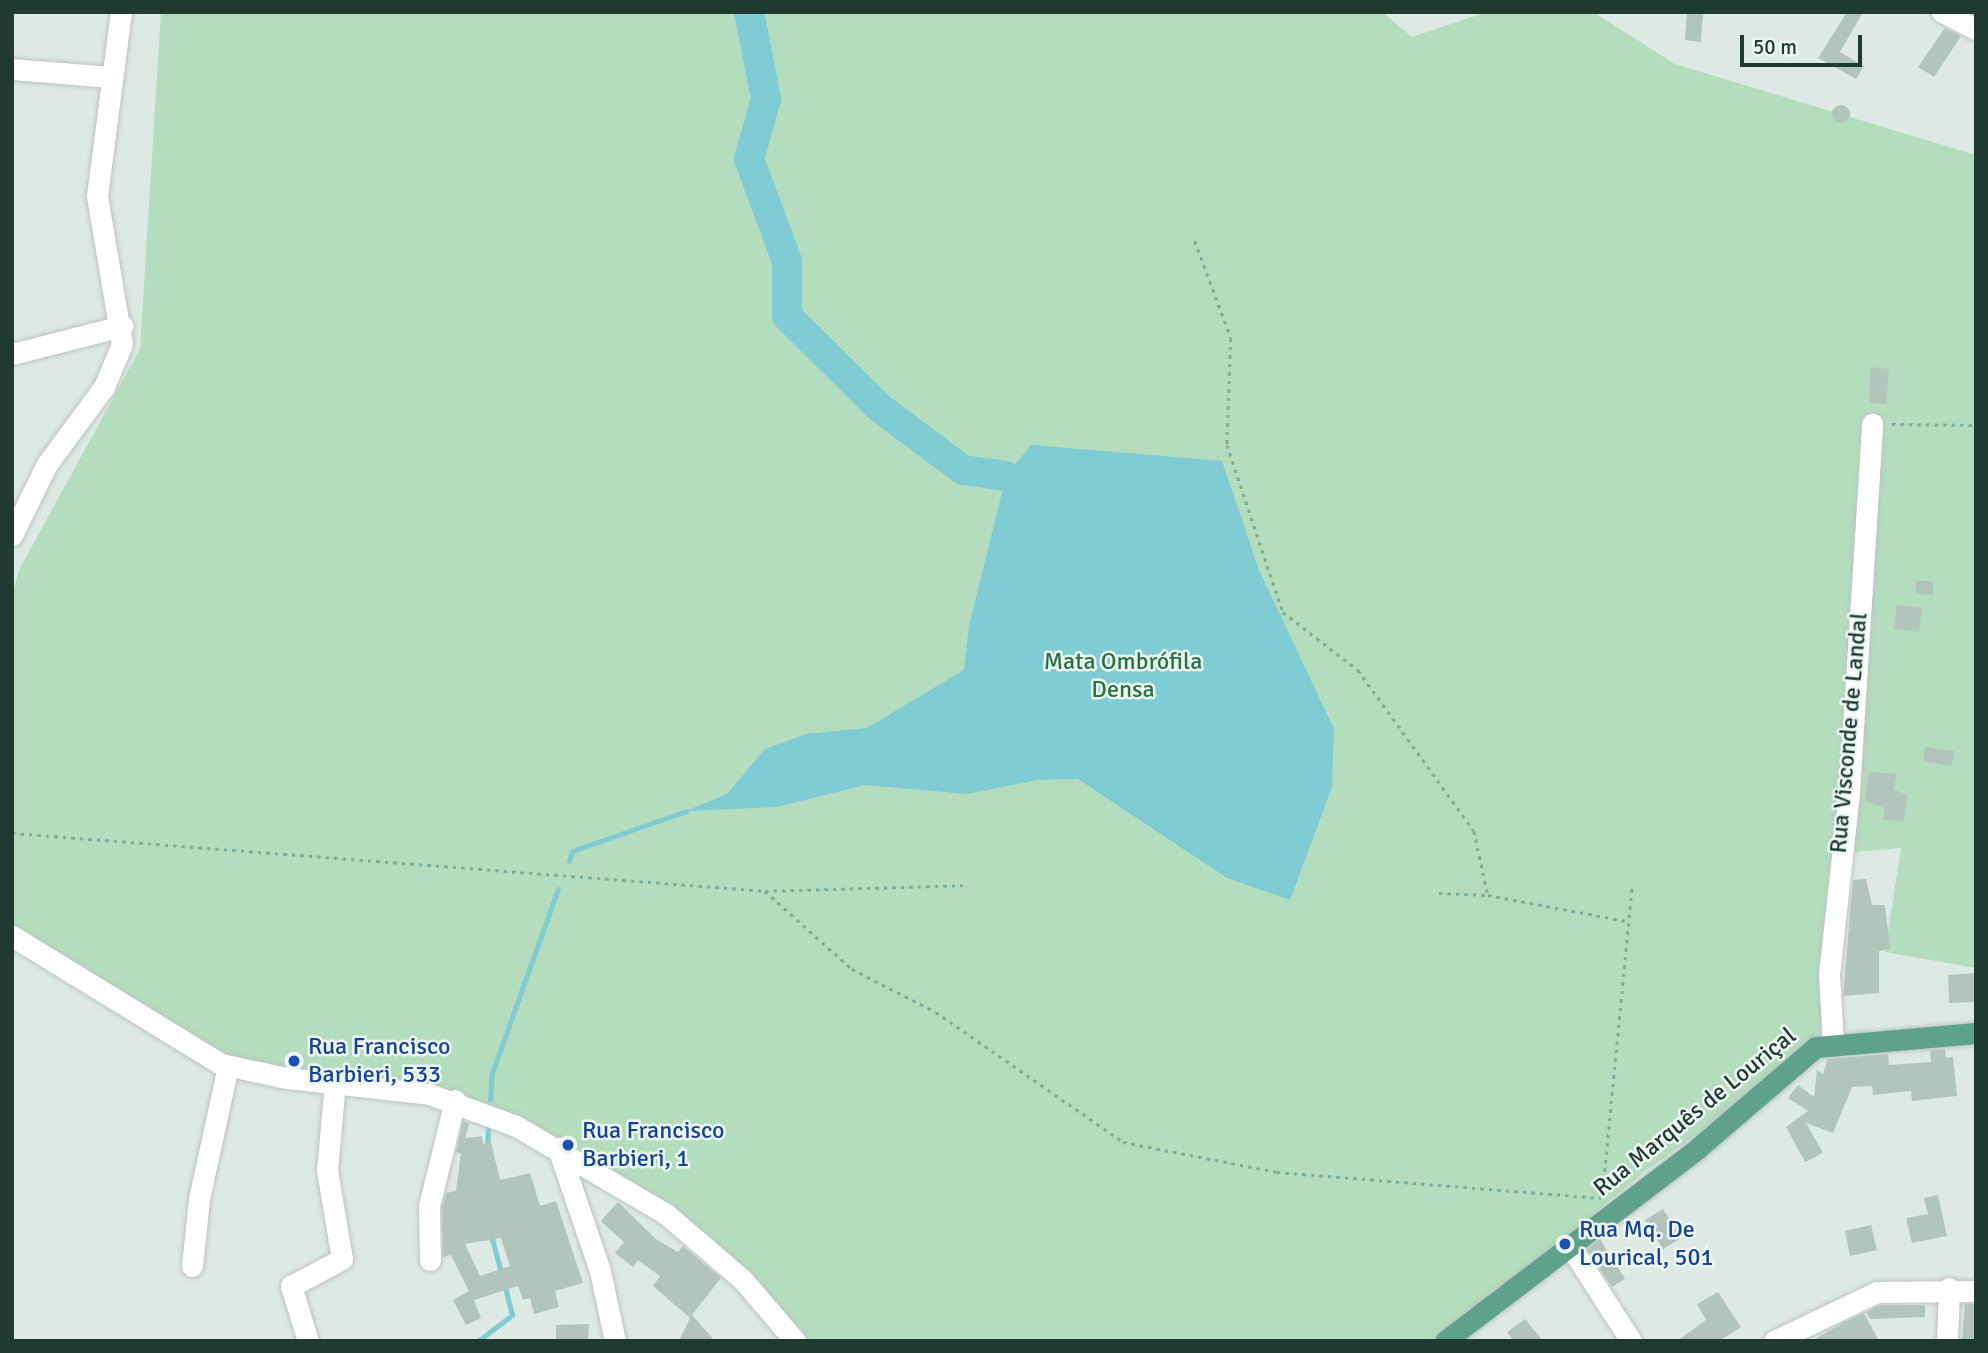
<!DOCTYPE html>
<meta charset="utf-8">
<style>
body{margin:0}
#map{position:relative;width:1988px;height:1353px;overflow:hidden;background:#ddeae3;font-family:Signika,sans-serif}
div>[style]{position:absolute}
.green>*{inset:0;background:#b3ddbc}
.water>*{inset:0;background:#80ccd4}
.stream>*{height:5px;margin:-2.5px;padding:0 2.5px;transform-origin:2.5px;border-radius:2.5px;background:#80ccd4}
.river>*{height:30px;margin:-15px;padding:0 15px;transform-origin:15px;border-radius:15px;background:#80ccd4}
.building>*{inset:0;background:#b2c5bc}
.round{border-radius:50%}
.path>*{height:2.5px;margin-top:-1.25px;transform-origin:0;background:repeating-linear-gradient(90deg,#7bb09c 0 3.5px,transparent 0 8.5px)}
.roads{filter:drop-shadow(0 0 2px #bcc4c1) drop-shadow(0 0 2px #bcc4c1)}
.minor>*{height:21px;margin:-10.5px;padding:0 10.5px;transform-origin:10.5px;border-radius:10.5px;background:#fff}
.major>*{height:21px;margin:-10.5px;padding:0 10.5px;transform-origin:10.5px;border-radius:10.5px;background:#5ea28d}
.dots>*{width:19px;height:19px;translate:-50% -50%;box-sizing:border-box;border:4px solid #edf7f1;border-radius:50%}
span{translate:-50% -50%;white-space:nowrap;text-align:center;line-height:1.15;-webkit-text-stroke:5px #edf7f1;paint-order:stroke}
.park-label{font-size:24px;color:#26733f}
.street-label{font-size:24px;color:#1e3a31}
.transit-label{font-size:24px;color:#164399}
.left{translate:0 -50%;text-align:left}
.frame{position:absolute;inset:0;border:14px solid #1e3a31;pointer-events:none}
.scale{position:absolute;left:1740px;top:35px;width:122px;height:32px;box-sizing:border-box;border:4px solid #1e3a31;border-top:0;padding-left:9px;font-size:21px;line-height:24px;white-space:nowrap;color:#1e3a31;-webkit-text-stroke:5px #edf7f1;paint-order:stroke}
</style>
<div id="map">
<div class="green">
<div style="clip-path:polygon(161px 12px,1382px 12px,1412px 37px,1487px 12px,1593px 12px,1675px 64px,1976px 155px,1976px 968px,1885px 952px,1901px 848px,1855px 852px,1867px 449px,1819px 1049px,1645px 1171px,1441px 1341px,796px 1341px,743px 1279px,610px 1179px,446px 1098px,219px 1062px,12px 939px,12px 594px,20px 568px,140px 349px)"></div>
</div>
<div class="water">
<div style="clip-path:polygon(1031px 445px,1222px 461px,1259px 570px,1334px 729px,1332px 787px,1290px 900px,1227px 878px,1078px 779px,1037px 780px,967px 794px,865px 785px,777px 807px,686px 811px,727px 794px,765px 749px,806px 734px,867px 728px,964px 670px,969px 626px,1006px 476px)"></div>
</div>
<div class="stream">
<div style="left:569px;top:861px;width:10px;rotate:-73deg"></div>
<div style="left:572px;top:851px;width:121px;rotate:-19.3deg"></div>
<div style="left:490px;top:1100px;width:27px;rotate:-86deg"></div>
<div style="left:492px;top:1073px;width:195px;rotate:-70.3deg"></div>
<div style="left:487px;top:1149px;width:21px;rotate:-87deg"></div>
<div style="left:491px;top:1235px;width:42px;rotate:75deg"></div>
<div style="left:478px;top:1341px;width:43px;rotate:-37.4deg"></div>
<div style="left:512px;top:1315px;width:30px;rotate:-104deg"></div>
</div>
<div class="river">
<div style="left:749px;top:12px;width:89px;rotate:78.9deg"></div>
<div style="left:766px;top:99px;width:62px;rotate:105.8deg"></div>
<div style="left:749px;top:159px;width:109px;rotate:69.6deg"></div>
<div style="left:787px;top:261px;width:55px;rotate:90deg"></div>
<div style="left:787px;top:316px;width:131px;rotate:44.7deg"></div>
<div style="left:880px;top:408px;width:104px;rotate:36.8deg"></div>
<div style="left:963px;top:470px;width:43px;rotate:7.9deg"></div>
</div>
<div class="building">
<div style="clip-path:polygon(1687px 12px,1703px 12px,1701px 42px,1685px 40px)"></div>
<div style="clip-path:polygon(1847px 12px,1863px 12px,1840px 52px,1864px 66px,1856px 79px,1818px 58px)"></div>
<div style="clip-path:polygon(1945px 28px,1961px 36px,1934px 77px,1918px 67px)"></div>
<div class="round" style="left:1832px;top:105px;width:18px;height:18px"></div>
<div style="clip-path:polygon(1871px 367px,1889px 369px,1886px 404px,1869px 403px)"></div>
<div style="clip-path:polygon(1916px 581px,1933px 581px,1933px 595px,1916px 594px)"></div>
<div style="clip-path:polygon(1897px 605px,1922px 608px,1919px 632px,1894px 629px)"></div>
<div style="clip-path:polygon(1925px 747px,1954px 751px,1952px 766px,1923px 761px)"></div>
<div style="clip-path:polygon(1869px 772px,1896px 774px,1894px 790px,1907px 795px,1904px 821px,1883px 820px,1885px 808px,1865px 801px)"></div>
<div style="clip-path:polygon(1866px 879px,1872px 905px,1885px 905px,1890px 949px,1879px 951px,1879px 993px,1843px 996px,1853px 880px)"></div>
<div style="clip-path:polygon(1976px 973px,1976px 1002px,1949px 1003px,1948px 975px)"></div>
<div style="clip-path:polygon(1945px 1049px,1946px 1058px,1953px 1057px,1957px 1096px,1912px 1101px,1911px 1091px,1873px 1095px,1872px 1086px,1852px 1087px,1833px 1133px,1806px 1123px,1823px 1153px,1805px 1162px,1786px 1127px,1808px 1111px,1788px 1098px,1798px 1085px,1814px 1097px,1817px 1070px,1823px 1074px,1828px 1059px,1888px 1054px,1889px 1065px,1931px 1062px,1930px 1050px)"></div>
<div style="clip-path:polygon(evenodd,463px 1121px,469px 1123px,465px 1138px,482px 1136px,483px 1144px,491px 1142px,500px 1180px,530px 1173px,540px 1206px,556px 1201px,583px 1283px,555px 1291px,559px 1307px,534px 1314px,530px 1298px,523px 1300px,518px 1286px,474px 1300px,481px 1318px,466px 1325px,453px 1300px,469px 1291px,451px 1255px,443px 1257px,442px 1207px,446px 1193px,456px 1191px,461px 1153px,456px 1152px,463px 1121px,501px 1238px,510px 1266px,480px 1276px,465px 1244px,501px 1238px)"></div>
<div style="clip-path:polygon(1938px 1195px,1947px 1236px,1912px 1243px,1906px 1218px,1928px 1214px,1924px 1198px)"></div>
<div style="clip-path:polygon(618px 1202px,657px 1240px,678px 1252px,683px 1246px,721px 1278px,692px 1315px,715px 1341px,679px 1341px,690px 1318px,653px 1286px,660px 1276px,638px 1260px,633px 1267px,615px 1253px,624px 1242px,601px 1221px)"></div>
<div style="clip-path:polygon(1663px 1209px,1681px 1238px,1663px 1249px,1645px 1220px)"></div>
<div style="clip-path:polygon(1871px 1225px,1877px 1250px,1850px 1256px,1845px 1231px)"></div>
<div style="clip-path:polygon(1600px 1239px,1625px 1279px,1612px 1287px,1587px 1249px)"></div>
<div style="clip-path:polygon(1718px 1292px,1741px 1327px,1719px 1341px,1677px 1341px,1706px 1320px,1697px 1304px)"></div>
<div style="clip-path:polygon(1965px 1304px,1976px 1304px,1976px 1341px,1962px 1341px)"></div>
<div style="clip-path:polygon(1880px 1305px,1925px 1305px,1925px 1317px,1870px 1319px,1866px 1312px)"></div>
<div style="clip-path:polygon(1864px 1313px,1879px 1341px,1812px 1341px,1844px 1322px)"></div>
<div style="clip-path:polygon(1525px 1319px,1543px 1341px,1514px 1341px,1507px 1332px)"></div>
<div style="clip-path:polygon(589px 1324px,588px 1341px,556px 1341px,556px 1325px)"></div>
</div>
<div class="path">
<div style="left:1195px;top:241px;width:103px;rotate:69.6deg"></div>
<div style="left:1231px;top:338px;width:107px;rotate:92.1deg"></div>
<div style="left:1227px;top:445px;width:176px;rotate:71.5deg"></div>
<div style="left:1283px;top:612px;width:95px;rotate:37.7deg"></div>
<div style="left:1358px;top:670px;width:198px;rotate:54.2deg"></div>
<div style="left:1474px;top:831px;width:66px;rotate:77.7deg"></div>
<div style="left:1892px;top:424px;width:84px;rotate:0.7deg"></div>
<div style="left:12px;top:833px;width:755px;rotate:4.4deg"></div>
<div style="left:765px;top:891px;width:198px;rotate:-1.7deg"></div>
<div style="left:765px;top:891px;width:117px;rotate:41.9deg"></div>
<div style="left:852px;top:969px;width:94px;rotate:27.1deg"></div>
<div style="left:936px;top:1012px;width:228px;rotate:34.8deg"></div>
<div style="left:1123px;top:1142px;width:157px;rotate:11deg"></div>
<div style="left:1277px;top:1172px;width:325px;rotate:4.6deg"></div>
<div style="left:1439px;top:893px;width:49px;rotate:2.3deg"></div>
<div style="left:1488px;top:895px;width:139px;rotate:10.7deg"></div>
<div style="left:1602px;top:1197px;width:313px;rotate:-84.5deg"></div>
</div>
<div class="roads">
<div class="minor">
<div style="left:1942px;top:12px;width:38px;rotate:27deg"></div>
<div style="left:12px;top:69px;width:97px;rotate:4.7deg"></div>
<div style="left:12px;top:354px;width:114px;rotate:-14.3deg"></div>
<div style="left:12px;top:535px;width:79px;rotate:-63.8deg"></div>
<div style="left:47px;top:464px;width:96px;rotate:-53.5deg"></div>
<div style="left:104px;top:387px;width:47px;rotate:-67.3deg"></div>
<div style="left:122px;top:344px;width:150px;rotate:-99.6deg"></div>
<div style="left:97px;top:196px;width:186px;rotate:-82.6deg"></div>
<div style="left:12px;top:936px;width:245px;rotate:31.5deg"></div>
<div style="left:221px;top:1064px;width:67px;rotate:12deg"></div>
<div style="left:287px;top:1078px;width:143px;rotate:6.4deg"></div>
<div style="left:429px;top:1094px;width:93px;rotate:20.2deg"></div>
<div style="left:516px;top:1126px;width:174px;rotate:30.4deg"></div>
<div style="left:666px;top:1214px;width:101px;rotate:40.6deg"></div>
<div style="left:743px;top:1280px;width:80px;rotate:49.6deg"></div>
<div style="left:1833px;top:1042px;width:68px;rotate:-93.4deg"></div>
<div style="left:1829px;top:974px;width:183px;rotate:-83.7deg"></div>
<div style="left:1849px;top:792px;width:369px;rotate:-86.4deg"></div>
<div style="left:558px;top:1148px;width:130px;rotate:71.1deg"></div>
<div style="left:600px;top:1271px;width:72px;rotate:77.9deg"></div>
<div style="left:1570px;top:1246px;width:113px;rotate:57.3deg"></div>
<div style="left:430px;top:1260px;width:54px;rotate:-91.1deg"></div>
<div style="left:429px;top:1206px;width:109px;rotate:-76.2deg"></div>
<div style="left:192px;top:1266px;width:67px;rotate:-84deg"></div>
<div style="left:199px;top:1199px;width:136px;rotate:-77.7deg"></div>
<div style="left:308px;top:1341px;width:58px;rotate:-107.2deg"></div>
<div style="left:291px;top:1286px;width:58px;rotate:-27.9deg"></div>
<div style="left:342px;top:1259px;width:90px;rotate:-99.6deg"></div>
<div style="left:327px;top:1170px;width:88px;rotate:-84.8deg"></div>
<div style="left:1774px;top:1341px;width:114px;rotate:-25.4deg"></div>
<div style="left:1877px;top:1292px;width:99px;rotate:-0.6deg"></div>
<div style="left:1947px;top:1341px;width:53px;rotate:-87.8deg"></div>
</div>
<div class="major">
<div style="left:1445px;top:1341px;width:318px;rotate:-37.3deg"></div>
<div style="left:1698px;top:1148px;width:155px;rotate:-40.6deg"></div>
<div style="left:1816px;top:1047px;width:161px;rotate:-5deg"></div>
</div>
</div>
<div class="dots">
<div style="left:294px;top:1061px;background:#1a4fb4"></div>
<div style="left:568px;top:1145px;background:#1a4fb4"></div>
<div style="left:1565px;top:1244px;background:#1a4fb4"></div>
</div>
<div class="park-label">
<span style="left:1123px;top:676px">Mata Ombrófila<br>Densa</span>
</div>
<div class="street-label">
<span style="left:1849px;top:733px;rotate:-85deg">Rua Visconde de Landal</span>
<span style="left:1695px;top:1112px;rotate:-39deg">Rua Marquês de Louriçal</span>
</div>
<div class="transit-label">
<span class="left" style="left:308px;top:1061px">Rua Francisco<br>Barbieri, 533</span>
<span class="left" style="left:582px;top:1145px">Rua Francisco<br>Barbieri, 1</span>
<span class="left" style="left:1579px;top:1244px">Rua Mq. De<br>Lourical, 501</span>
</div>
<div class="frame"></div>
<div class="scale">50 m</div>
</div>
